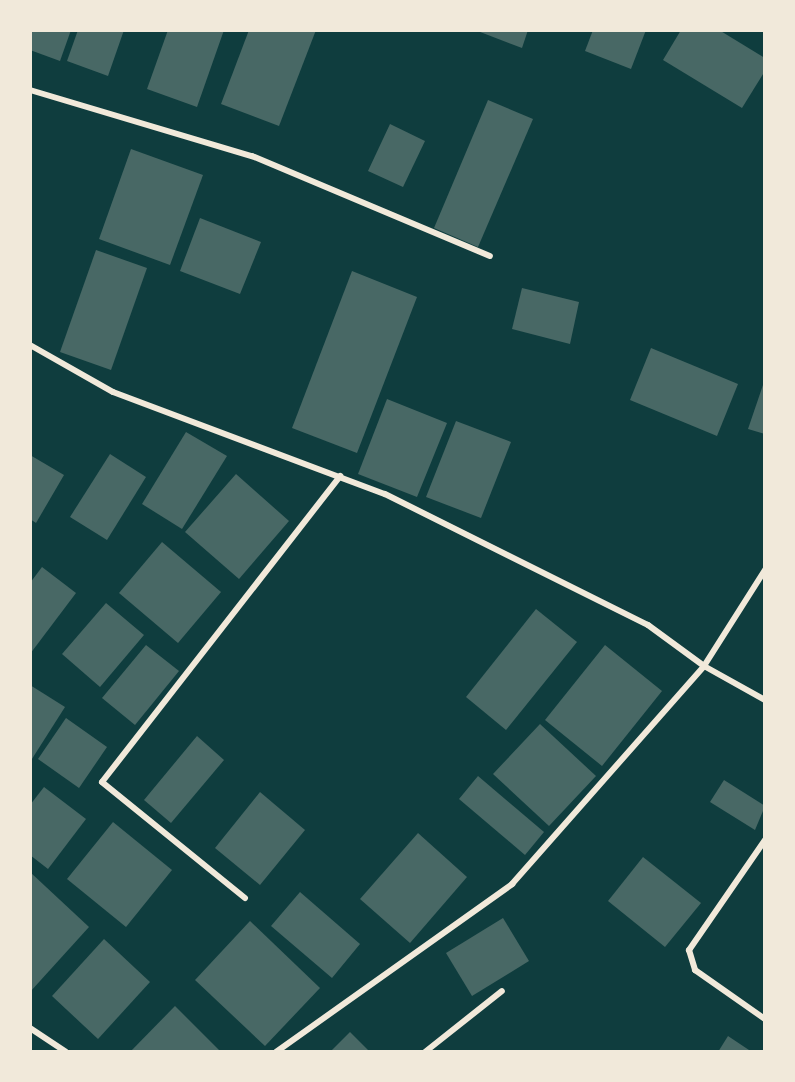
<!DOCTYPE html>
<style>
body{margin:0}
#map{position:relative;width:795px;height:1082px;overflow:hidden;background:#0f3d3e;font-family:Rubik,sans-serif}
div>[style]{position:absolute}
.building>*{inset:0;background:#486865}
.minor>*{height:6px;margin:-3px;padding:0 3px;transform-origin:3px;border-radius:3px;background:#f1e9da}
span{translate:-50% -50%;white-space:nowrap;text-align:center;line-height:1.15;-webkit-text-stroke:4.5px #f1e9da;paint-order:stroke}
.frame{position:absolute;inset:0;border:32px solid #f1e9da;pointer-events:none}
</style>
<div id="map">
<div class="building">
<div style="clip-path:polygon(30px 30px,71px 30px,60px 61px,30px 50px)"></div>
<div style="clip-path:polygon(78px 30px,124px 30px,108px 76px,67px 61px)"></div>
<div style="clip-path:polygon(168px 30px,224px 30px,197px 107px,147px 89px)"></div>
<div style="clip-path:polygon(249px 30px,316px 30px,279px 126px,221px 104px)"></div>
<div style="clip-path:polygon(475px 30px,528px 30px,522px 48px)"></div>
<div style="clip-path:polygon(593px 30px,646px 30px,631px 69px,585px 51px)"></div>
<div style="clip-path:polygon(681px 30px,719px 30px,765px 58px,765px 71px,742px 108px,663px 60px)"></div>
<div style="clip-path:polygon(488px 100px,533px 119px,478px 247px,434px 228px)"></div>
<div style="clip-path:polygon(390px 124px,425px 141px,403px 187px,368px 171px)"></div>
<div style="clip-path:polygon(131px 149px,203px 175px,170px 265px,99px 239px)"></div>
<div style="clip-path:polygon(200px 218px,261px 242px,240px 294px,180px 271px)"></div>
<div style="clip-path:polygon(96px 250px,147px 268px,111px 370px,60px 352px)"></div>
<div style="clip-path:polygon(352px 271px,417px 297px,357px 453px,292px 428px)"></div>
<div style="clip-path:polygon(522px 288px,579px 302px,570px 344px,512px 329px)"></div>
<div style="clip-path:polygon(651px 348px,738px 384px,717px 436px,630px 400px)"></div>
<div style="clip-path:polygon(765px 379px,765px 434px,748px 429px)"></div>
<div style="clip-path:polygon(387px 399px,447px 423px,417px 497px,358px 474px)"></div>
<div style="clip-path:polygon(456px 421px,511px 442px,481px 518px,426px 497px)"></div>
<div style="clip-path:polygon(186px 432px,227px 456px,182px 529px,142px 504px)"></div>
<div style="clip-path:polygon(110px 454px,146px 477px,107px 540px,70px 517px)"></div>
<div style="clip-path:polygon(30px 455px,64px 475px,36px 523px,30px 519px)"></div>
<div style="clip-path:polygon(236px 474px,289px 521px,239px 579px,185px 532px)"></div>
<div style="clip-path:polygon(162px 542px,221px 592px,178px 643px,119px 593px)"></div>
<div style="clip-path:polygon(42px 567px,76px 593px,30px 654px,30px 583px)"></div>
<div style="clip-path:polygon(106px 603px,144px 635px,100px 687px,62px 654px)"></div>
<div style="clip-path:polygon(536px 609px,577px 642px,506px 730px,466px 697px)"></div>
<div style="clip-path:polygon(146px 645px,179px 671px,135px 725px,102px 698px)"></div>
<div style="clip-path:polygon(605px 645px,662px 691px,602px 766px,545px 720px)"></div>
<div style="clip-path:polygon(30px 685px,65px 707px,30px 762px)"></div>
<div style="clip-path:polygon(66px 718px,107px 747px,79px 788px,38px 759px)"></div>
<div style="clip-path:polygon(540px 724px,596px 776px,549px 826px,493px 774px)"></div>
<div style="clip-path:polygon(197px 736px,224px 760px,171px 823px,144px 800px)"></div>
<div style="clip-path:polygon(478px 776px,544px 832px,525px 855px,459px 799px)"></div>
<div style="clip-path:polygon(724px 780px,765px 806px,755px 830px,710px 802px)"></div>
<div style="clip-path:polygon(44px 787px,86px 819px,48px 869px,30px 855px,30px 805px)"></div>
<div style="clip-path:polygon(260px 792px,305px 830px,260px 885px,215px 848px)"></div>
<div style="clip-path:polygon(113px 822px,172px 870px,126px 927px,67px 879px)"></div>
<div style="clip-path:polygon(418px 833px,467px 877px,410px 943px,360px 899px)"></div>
<div style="clip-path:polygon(643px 857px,701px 903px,665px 947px,608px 901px)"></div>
<div style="clip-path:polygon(30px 872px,89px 927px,30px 992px)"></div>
<div style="clip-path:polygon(300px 892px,360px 944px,332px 978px,271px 926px)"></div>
<div style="clip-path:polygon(503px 918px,529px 961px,472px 996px,446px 953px)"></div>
<div style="clip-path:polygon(250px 921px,320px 988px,265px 1046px,195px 980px)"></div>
<div style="clip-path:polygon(104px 939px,150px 982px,98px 1039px,52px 996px)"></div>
<div style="clip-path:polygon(175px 1006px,221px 1052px,130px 1052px)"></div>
<div style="clip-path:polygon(350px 1032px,370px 1052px,330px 1052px)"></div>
<div style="clip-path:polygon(728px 1036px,752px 1052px,718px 1052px)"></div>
</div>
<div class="minor">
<div style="left:30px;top:90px;width:232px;rotate:16.6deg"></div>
<div style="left:252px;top:156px;width:258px;rotate:22.8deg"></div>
<div style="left:30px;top:345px;width:95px;rotate:29.5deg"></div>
<div style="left:113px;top:392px;width:290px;rotate:20.6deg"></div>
<div style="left:385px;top:494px;width:294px;rotate:26.5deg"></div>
<div style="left:648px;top:625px;width:69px;rotate:36.2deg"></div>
<div style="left:704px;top:666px;width:70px;rotate:29.1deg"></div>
<div style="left:765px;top:840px;width:134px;rotate:124.6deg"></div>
<div style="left:689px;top:950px;width:21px;rotate:73deg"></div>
<div style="left:695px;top:970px;width:85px;rotate:35deg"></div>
<div style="left:245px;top:898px;width:184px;rotate:-141deg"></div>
<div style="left:102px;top:782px;width:388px;rotate:-52.1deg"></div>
<div style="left:30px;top:1028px;width:43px;rotate:33.7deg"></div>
<div style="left:276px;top:1052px;width:290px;rotate:-35.4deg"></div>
<div style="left:512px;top:884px;width:290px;rotate:-48.6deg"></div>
<div style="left:704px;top:666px;width:114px;rotate:-57.6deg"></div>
<div style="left:425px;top:1052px;width:98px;rotate:-38.4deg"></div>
</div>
<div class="frame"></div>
</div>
